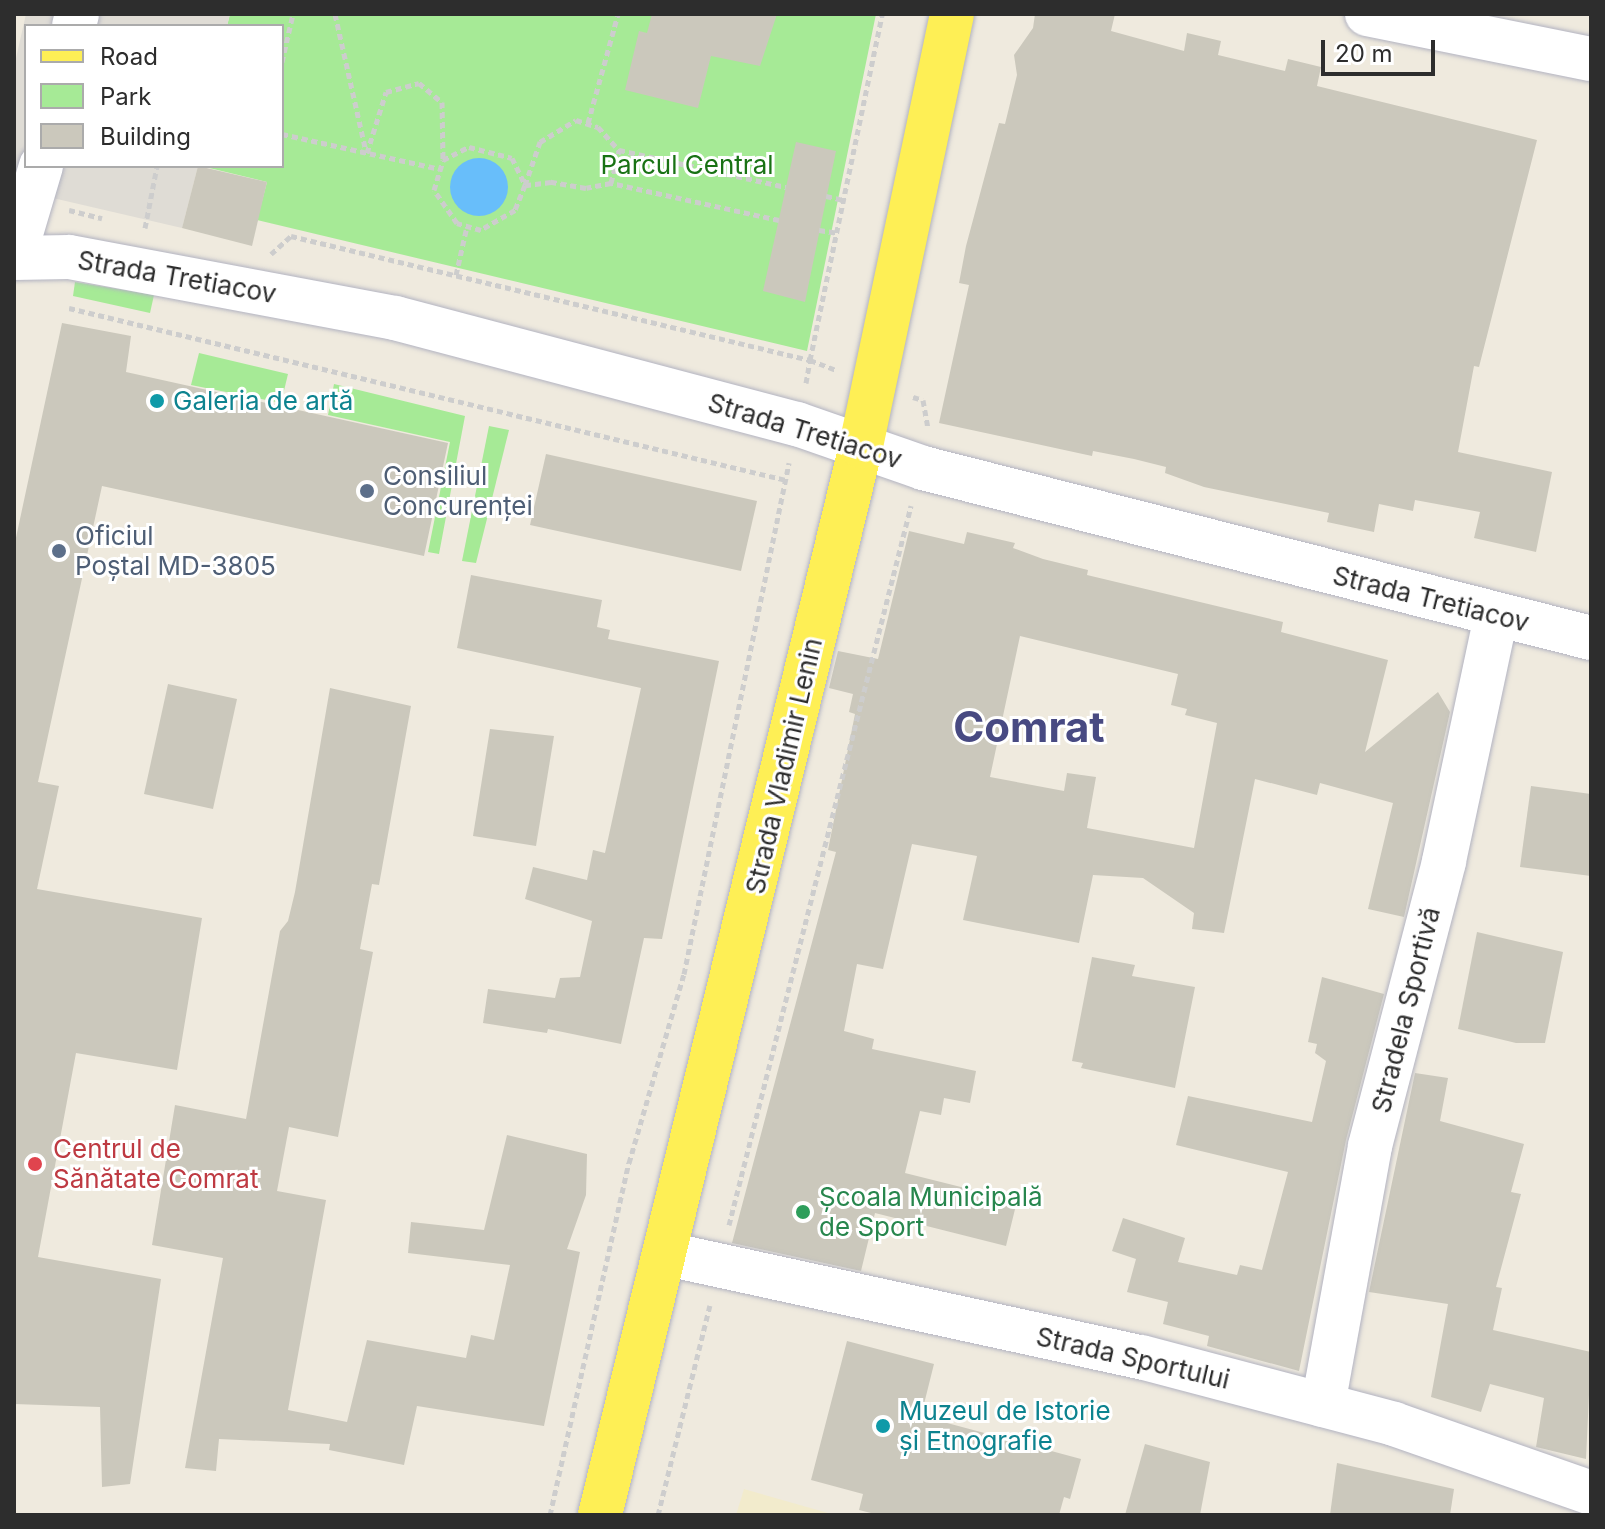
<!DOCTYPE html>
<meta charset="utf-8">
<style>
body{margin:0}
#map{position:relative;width:1605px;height:1529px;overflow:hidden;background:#efeade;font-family:Inter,sans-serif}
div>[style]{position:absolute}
.education>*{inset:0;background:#f2ebcc}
.green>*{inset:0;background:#a6ea96}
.plaza>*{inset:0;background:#dfdcd5}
.water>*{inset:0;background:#68befa}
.round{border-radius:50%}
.building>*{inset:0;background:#cbc8bc}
.path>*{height:5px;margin-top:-2.5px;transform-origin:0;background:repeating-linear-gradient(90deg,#cdcdcd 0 6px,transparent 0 10px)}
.roads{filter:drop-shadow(0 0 2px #b2b3c1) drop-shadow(0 0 2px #b2b3c1)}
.minor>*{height:44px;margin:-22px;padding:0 22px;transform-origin:22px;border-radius:22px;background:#fff}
.major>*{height:44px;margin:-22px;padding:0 22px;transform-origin:22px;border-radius:22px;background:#feef55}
.dots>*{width:22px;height:22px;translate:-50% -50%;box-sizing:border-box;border:4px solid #fff;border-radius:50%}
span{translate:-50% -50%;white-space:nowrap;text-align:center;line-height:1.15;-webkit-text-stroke:6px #fff;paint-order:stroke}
.park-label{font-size:26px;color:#197214}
.street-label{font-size:26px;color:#2d2d2d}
.culture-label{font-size:26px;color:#0d838f}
.left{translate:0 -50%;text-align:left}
.service-label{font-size:26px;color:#4e5e75}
.health-label{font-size:26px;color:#be3a42}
.leisure-label{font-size:26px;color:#27864d}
.town-label{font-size:42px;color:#484a82;font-weight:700}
.frame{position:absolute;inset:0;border:16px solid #2d2d2d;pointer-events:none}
.legend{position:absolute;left:24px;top:24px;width:260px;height:144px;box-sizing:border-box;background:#fff;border:2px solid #ababab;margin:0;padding:10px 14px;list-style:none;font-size:24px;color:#2d2d2d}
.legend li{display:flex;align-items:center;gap:16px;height:40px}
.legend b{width:40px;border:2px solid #ababab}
.scale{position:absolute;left:1321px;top:40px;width:114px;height:36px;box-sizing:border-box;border:4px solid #2d2d2d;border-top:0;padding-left:10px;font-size:24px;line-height:28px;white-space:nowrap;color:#2d2d2d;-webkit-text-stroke:6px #fff;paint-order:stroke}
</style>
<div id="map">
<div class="education">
<div style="clip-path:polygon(744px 1489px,835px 1515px,736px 1515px)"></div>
</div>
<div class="green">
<div style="clip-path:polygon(230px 14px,876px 14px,807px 351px,257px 220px,267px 182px,201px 166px,282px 166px,282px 26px,227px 26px)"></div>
<div style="clip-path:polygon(75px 282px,154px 295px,150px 313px,73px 296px)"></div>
<div style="clip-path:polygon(199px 353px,288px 374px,281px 403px,191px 385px)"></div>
<div style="clip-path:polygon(334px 384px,465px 416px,439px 554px,428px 552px,450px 442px,328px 415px)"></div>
<div style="clip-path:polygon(489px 426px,509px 430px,476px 563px,462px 561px)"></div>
</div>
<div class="plaza">
<div style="clip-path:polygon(26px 14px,230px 14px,227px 26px,26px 26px,26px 166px,198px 166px,182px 228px,14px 189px,14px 67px)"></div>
</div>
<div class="water">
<div class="round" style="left:450px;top:158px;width:58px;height:58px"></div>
</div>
<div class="building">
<div style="clip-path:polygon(652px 14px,777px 14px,760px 66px,711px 56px,698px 108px,625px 90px,639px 31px,647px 33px)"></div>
<div style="clip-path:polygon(1035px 14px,1115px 14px,1111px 31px,1184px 51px,1187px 33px,1221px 41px,1218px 55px,1285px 71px,1288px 59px,1321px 67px,1317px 86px,1537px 140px,1479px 367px,1474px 366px,1458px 452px,1552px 472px,1536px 552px,1474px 538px,1480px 512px,1415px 500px,1413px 511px,1379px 504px,1374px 532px,1327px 522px,1329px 513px,1204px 487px,1165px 473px,1166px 467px,1134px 459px,1093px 451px,1092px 456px,939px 423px,969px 285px,959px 283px,966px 246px,999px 123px,1005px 124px,1017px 75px,1014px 55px,1033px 28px)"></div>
<div style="clip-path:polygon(796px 142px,836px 151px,805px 302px,763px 291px)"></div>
<div style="clip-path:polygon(198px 166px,267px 182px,252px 246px,182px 228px)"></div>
<div style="clip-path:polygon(62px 323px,131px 336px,126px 372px,448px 443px,424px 556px,102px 486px,38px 782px,59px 786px,37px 889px,202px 918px,177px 1070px,76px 1053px,38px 1257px,161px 1279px,130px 1484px,102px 1487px,100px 1407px,14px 1404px,14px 547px)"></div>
<div style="clip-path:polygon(546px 454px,757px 501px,741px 571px,530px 525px)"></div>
<div style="clip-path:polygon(evenodd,909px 531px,964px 544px,967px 532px,1015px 543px,1013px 548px,1043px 559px,1088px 570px,1087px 575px,1283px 622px,1281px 632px,1388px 660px,1365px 752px,1438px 692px,1450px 712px,1404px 917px,1368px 909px,1393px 803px,1320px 783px,1317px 795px,1255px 779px,1224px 933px,1192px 929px,1194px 913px,1143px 878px,1093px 875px,1079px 943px,963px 920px,977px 856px,912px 844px,883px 969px,857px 964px,844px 1031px,874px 1039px,872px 1049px,976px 1071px,970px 1103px,944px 1098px,941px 1115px,920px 1111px,905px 1173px,1017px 1201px,1006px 1246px,875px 1213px,861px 1271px,732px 1243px,836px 852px,828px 850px,855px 714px,849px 712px,853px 694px,829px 688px,838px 651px,878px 659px,909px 531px,1020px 636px,1178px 674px,1171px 705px,1187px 709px,1185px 715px,1217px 723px,1194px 848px,1087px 828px,1096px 777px,1067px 773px,1064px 791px,990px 777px,1020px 636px)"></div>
<div style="clip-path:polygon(471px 575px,602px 600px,597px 627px,610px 630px,608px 639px,719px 661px,662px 939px,644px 938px,621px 1044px,548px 1029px,547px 1033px,483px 1023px,488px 989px,555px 998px,560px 978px,580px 977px,592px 921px,525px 899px,533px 867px,587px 880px,593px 850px,605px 853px,641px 688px,457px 648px)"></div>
<div style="clip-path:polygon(168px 684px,237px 699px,213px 809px,144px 794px)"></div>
<div style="clip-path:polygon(330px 688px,411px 706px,379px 885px,372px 884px,360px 949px,373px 952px,338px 1137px,289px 1127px,277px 1191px,326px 1200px,288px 1410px,347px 1422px,367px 1340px,466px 1358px,471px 1335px,494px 1340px,510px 1265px,408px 1253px,411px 1222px,484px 1230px,507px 1135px,587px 1154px,586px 1195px,567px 1249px,580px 1252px,544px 1426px,417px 1406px,404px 1465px,329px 1450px,330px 1444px,219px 1439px,216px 1471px,185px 1468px,223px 1258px,152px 1245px,175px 1105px,246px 1119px,280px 931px,288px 921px,295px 892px)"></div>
<div style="clip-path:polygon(490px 729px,554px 736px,536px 846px,473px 836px)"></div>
<div style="clip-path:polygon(1531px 786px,1591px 794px,1591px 876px,1520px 867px)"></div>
<div style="clip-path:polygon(1477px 932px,1563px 952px,1545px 1043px,1516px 1043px,1458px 1029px)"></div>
<div style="clip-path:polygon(1092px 957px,1135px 965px,1132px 976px,1195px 987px,1175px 1088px,1081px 1068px,1083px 1063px,1072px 1061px)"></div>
<div style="clip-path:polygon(1322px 977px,1384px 994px,1346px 1140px,1299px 1371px,1207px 1346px,1209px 1336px,1163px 1324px,1168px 1302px,1127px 1292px,1136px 1259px,1112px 1251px,1123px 1218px,1185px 1238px,1178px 1262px,1237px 1275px,1240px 1265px,1262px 1270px,1288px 1172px,1176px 1145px,1188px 1096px,1312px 1122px,1326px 1061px,1315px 1053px,1317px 1044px,1308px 1042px)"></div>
<div style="clip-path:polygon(1415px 1073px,1448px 1078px,1440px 1121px,1524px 1144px,1511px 1192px,1521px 1194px,1496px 1287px,1502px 1288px,1493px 1330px,1591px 1352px,1586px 1459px,1536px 1447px,1544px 1398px,1490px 1384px,1481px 1412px,1431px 1397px,1448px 1304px,1369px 1292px)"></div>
<div style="clip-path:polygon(847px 1341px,934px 1364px,921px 1416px,1081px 1459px,1070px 1499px,1064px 1497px,1059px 1515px,879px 1515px,859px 1510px,863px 1494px,811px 1480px)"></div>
<div style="clip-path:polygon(1145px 1444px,1210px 1462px,1200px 1515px,1125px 1515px)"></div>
<div style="clip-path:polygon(1337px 1463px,1454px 1489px,1450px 1515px,1330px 1515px)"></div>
</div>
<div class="path">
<div style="left:335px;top:14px;width:141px;rotate:77.3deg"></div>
<div style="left:282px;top:62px;width:49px;rotate:-77.1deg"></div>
<div style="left:588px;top:123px;width:113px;rotate:-74.6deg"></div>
<div style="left:282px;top:134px;width:162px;rotate:12.5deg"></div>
<div style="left:469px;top:147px;width:44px;rotate:14.3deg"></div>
<div style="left:512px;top:158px;width:30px;rotate:64deg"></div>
<div style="left:525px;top:185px;width:27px;rotate:112deg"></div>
<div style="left:515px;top:210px;width:39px;rotate:150deg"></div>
<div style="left:481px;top:230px;width:25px;rotate:-164deg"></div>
<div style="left:457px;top:223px;width:40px;rotate:-124.9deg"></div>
<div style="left:434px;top:190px;width:31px;rotate:-73deg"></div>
<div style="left:443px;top:160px;width:29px;rotate:-27deg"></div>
<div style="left:367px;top:153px;width:64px;rotate:-72.7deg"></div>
<div style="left:386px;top:92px;width:34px;rotate:-15deg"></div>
<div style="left:419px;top:83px;width:30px;rotate:40deg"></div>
<div style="left:442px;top:102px;width:58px;rotate:89deg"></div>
<div style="left:611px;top:183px;width:34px;rotate:-76deg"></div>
<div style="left:826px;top:196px;width:17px;rotate:13deg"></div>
<div style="left:69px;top:210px;width:34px;rotate:14deg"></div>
<div style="left:779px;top:220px;width:172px;rotate:-167.6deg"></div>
<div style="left:611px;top:183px;width:25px;rotate:169deg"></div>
<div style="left:586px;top:188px;width:36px;rotate:-170deg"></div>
<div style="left:551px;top:182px;width:26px;rotate:173deg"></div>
<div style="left:525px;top:185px;width:46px;rotate:-70.8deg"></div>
<div style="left:540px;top:142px;width:42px;rotate:-31.4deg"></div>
<div style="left:576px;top:120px;width:23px;rotate:18deg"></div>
<div style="left:598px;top:127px;width:31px;rotate:48deg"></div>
<div style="left:619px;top:150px;width:171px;rotate:12.5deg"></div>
<div style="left:145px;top:228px;width:63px;rotate:-79deg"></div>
<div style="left:819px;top:230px;width:18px;rotate:9deg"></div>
<div style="left:271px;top:254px;width:27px;rotate:-42deg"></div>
<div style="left:291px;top:236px;width:534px;rotate:13.44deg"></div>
<div style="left:810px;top:360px;width:353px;rotate:-78.2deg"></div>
<div style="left:456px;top:275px;width:50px;rotate:-77.3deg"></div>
<div style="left:69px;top:308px;width:737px;rotate:13.49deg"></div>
<div style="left:806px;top:383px;width:23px;rotate:-80deg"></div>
<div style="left:810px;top:360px;width:28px;rotate:21deg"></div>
<div style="left:913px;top:397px;width:10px;rotate:17deg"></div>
<div style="left:923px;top:400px;width:27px;rotate:80deg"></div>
<div style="left:729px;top:1225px;width:742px;rotate:-75.8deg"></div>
<div style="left:550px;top:1515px;width:361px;rotate:-77.4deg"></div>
<div style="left:629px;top:1163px;width:197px;rotate:-73.8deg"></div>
<div style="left:684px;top:974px;width:522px;rotate:-78.39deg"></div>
<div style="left:658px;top:1515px;width:216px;rotate:-76.1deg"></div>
</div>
<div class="roads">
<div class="minor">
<div style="left:1367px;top:14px;width:228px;rotate:11.4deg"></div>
<div style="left:74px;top:26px;width:12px;rotate:-76deg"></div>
<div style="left:14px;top:257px;width:95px;rotate:-73.5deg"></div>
<div style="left:14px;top:258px;width:55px;rotate:-1deg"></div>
<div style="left:69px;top:257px;width:332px;rotate:10.6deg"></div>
<div style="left:395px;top:318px;width:416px;rotate:14.8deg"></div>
<div style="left:797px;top:424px;width:133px;rotate:19.2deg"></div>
<div style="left:923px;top:468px;width:689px;rotate:14.28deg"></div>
<div style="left:667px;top:1254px;width:485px;rotate:12.3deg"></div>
<div style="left:1141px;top:1357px;width:262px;rotate:14.8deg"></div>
<div style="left:1394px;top:1424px;width:209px;rotate:19.3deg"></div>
<div style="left:1323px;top:1405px;width:263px;rotate:-79.7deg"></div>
<div style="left:1370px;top:1146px;width:294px;rotate:-75.4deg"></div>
<div style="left:1444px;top:861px;width:250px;rotate:-78deg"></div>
</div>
<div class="major">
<div style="left:600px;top:1515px;width:1100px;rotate:-76.28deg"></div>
<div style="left:861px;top:446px;width:441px;rotate:-78.1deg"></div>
</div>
</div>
<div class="dots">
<div style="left:157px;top:401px;background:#0f9aa8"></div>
<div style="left:367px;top:491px;background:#5c6f8a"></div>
<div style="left:59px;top:551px;background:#5c6f8a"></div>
<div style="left:35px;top:1164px;background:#e0444e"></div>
<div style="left:803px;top:1212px;background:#2e9e5b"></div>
<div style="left:883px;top:1426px;background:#0f9aa8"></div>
</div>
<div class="park-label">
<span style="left:687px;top:165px">Parcul Central</span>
</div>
<div class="street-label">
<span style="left:177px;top:277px;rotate:10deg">Strada Tretiacov</span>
<span style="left:805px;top:431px;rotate:17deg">Strada Tretiacov</span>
<span style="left:1431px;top:599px;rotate:14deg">Strada Tretiacov</span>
<span style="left:784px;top:766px;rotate:-77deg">Strada Vladimir Lenin</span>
<span style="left:1406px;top:1010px;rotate:-76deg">Stradela Sportivă</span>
<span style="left:1133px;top:1358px;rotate:13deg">Strada Sportului</span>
</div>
<div class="culture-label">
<span class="left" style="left:173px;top:401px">Galeria de artă</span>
<span class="left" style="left:899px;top:1426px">Muzeul de Istorie<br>și Etnografie</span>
</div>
<div class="service-label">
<span class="left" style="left:383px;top:491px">Consiliul<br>Concurenței</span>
<span class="left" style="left:75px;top:551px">Oficiul<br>Poștal MD-3805</span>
</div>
<div class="health-label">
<span class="left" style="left:53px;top:1164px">Centrul de<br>Sănătate Comrat</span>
</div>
<div class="leisure-label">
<span class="left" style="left:819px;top:1212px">Școala Municipală<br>de Sport</span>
</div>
<div class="town-label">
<span style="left:1029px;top:727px">Comrat</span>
</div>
<div class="frame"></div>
<ul class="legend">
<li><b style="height:10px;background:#feef55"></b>Road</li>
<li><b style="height:22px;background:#a6ea96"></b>Park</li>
<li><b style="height:22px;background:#cbc8bc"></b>Building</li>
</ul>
<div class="scale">20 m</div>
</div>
